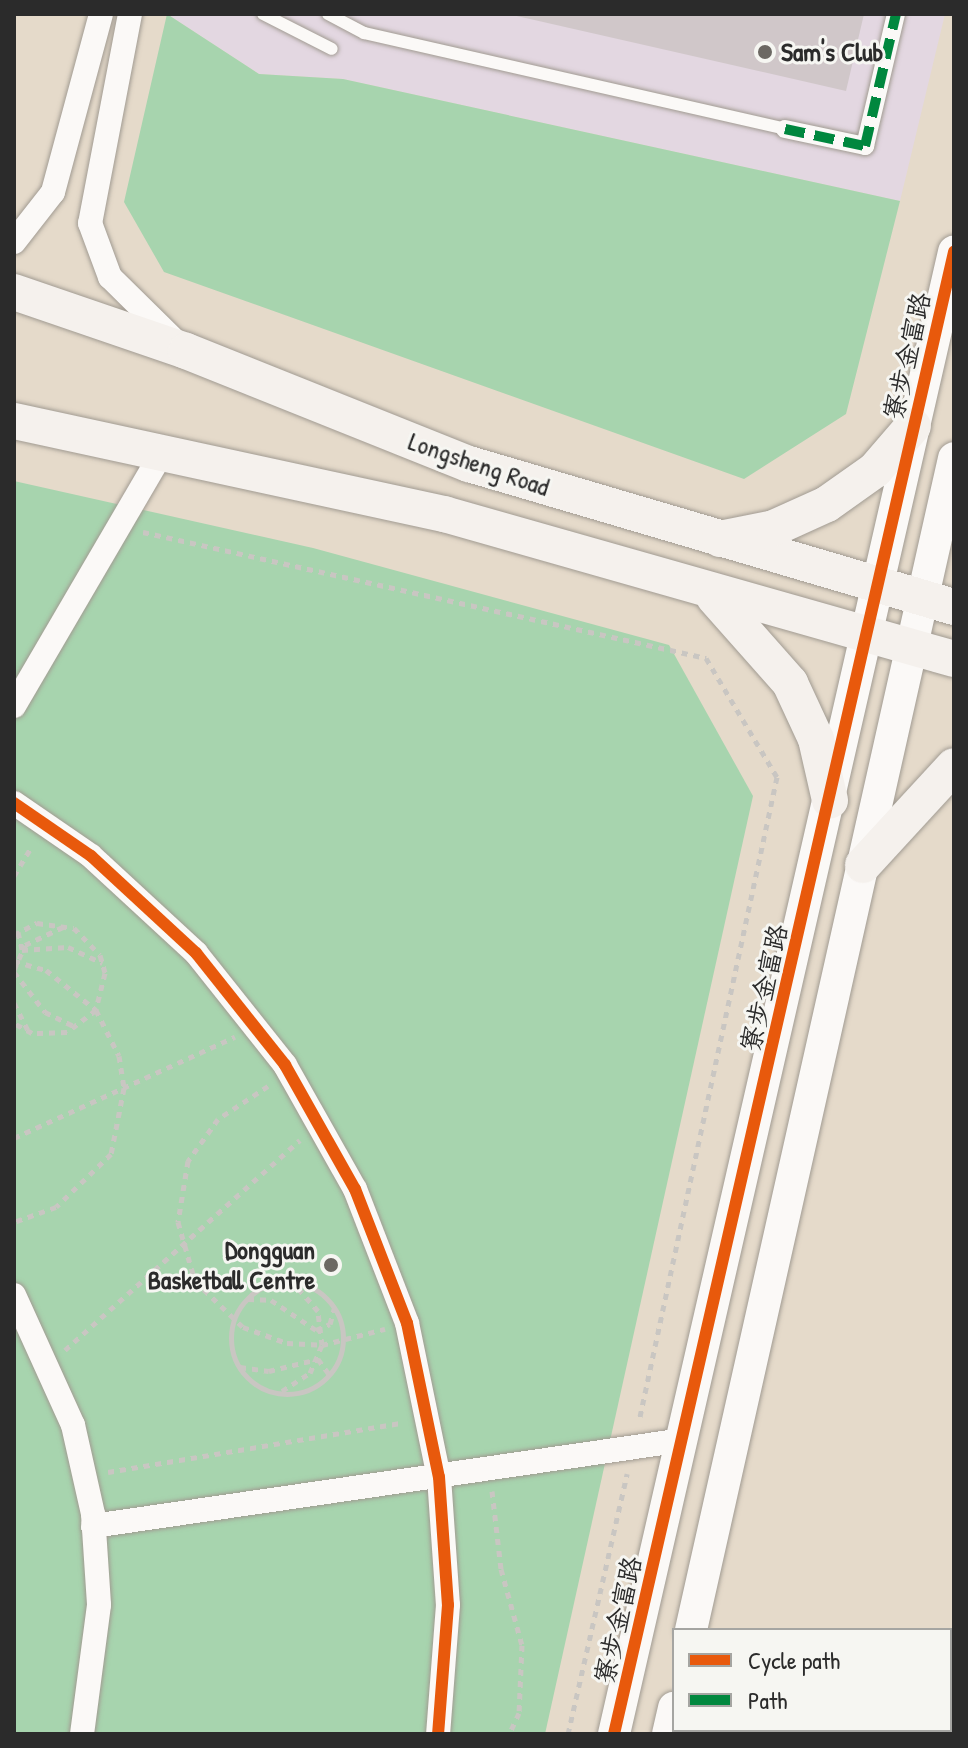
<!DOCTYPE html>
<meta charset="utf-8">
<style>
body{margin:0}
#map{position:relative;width:968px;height:1748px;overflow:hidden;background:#e5daca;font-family:"Patrick Hand","LXGW WenKai TC",sans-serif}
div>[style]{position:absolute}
.built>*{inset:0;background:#e3d7e1}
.green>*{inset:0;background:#a7d4ae}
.building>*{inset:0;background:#d0c7c9}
.path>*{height:5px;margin-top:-2.5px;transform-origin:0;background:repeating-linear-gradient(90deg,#c9c6c2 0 6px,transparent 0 12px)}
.path>.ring{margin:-2.5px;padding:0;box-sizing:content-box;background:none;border:5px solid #c9c6c2;border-radius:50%}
.roads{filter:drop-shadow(0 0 2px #a19b92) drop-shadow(0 0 2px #a19b92)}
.service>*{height:12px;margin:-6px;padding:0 6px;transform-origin:6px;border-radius:6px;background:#fbf9f7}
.pedestrian>*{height:18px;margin:-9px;padding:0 9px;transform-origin:9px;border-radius:9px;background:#fbf9f7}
.minor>*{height:24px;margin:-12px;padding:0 12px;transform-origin:12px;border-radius:12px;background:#fbf9f7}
.tertiary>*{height:32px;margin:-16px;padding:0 16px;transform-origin:16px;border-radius:16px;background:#fbf9f7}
.secondary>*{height:36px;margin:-18px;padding:0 18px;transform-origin:18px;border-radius:18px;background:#f5f1ed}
.quiet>*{height:10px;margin-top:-5px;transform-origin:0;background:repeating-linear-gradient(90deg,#00873e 0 20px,transparent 0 30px)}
.cycleway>*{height:12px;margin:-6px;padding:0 6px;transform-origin:6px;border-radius:6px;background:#e8590c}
.dots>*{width:22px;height:22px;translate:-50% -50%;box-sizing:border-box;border:4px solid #f6f6f2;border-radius:50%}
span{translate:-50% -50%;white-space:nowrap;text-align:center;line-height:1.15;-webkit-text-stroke:6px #f6f6f2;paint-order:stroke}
.poi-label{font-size:26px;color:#2b2b2b;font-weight:700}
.left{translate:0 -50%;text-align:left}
.right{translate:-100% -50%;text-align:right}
.street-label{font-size:26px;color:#2b2b2b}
.frame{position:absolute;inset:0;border:16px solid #2b2b2b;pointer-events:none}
.legend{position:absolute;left:672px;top:1628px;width:280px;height:104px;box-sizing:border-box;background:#f6f6f2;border:2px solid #a5a5a2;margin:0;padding:10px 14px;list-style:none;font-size:24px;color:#2b2b2b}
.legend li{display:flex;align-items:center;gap:16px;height:40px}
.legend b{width:40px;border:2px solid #a5a5a2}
</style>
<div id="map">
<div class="built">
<div style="clip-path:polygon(167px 14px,945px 14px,900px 201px,343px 79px,259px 74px)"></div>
</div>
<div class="green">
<div style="clip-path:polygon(167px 14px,259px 74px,343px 79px,900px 201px,846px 414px,744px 479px,164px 272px,124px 202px)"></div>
<div style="clip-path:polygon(14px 481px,313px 548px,669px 645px,753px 796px,545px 1734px,14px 1734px)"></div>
</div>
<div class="building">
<div style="clip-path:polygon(508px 14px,864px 14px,846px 91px)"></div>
</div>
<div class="path">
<div style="left:143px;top:532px;width:577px;rotate:12.61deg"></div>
<div style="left:706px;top:658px;width:139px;rotate:59.2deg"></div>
<div style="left:777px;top:777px;width:659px;rotate:102.09deg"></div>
<div style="left:14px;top:876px;width:35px;rotate:-59deg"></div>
<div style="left:18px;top:932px;width:18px;rotate:77deg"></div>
<div style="left:22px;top:950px;width:46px;rotate:-3.7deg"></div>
<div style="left:68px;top:947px;width:38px;rotate:25deg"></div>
<div style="left:14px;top:935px;width:26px;rotate:-28deg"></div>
<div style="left:37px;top:923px;width:37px;rotate:8deg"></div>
<div style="left:74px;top:928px;width:37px;rotate:46deg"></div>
<div style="left:100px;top:955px;width:19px;rotate:74deg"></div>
<div style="left:105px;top:973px;width:38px;rotate:104deg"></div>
<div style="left:96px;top:1010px;width:36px;rotate:143deg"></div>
<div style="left:67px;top:1032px;width:35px;rotate:178deg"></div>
<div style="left:32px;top:1033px;width:21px;rotate:-151deg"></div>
<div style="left:14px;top:961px;width:33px;rotate:16deg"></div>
<div style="left:46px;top:970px;width:64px;rotate:38.7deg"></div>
<div style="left:96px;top:1010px;width:51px;rotate:63.4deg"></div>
<div style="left:119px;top:1056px;width:32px;rotate:81deg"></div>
<div style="left:124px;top:1088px;width:67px;rotate:101.1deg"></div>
<div style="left:111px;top:1154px;width:76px;rotate:136.1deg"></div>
<div style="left:56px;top:1207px;width:45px;rotate:160.3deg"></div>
<div style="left:14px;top:970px;width:27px;rotate:-66deg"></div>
<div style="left:25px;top:945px;width:44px;rotate:-25.4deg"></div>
<div style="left:14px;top:972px;width:51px;rotate:52.2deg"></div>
<div style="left:45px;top:1012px;width:34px;rotate:26deg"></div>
<div style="left:14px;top:1003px;width:30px;rotate:63deg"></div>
<div style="left:268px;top:1086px;width:60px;rotate:146.6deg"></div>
<div style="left:218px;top:1119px;width:52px;rotate:125.5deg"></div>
<div style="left:188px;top:1161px;width:62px;rotate:99.3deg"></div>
<div style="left:178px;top:1222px;width:61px;rotate:73.9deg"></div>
<div style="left:195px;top:1281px;width:66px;rotate:43.8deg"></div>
<div style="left:243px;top:1327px;width:47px;rotate:20deg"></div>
<div style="left:287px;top:1343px;width:35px;rotate:3deg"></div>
<div style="left:322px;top:1345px;width:65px;rotate:-14.3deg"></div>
<div style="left:14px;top:1138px;width:243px;rotate:-24.6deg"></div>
<div class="ring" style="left:231px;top:1282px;width:107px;height:107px"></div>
<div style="left:248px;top:1299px;width:23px;rotate:2deg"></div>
<div style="left:271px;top:1300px;width:54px;rotate:33.7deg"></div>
<div style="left:316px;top:1330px;width:15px;rotate:-23deg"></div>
<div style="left:330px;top:1324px;width:16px;rotate:-75deg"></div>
<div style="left:65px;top:1350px;width:315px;rotate:-41.8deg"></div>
<div style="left:240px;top:1367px;width:29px;rotate:8deg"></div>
<div style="left:269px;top:1371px;width:50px;rotate:-13.8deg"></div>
<div style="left:318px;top:1359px;width:19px;rotate:54deg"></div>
<div style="left:282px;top:1391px;width:33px;rotate:-33deg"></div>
<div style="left:310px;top:1373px;width:30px;rotate:-67deg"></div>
<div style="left:322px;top:1345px;width:34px;rotate:-97deg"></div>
<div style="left:318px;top:1311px;width:35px;rotate:-131deg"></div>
<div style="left:108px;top:1472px;width:298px;rotate:-9.5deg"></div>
<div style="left:492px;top:1491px;width:79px;rotate:83.4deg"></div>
<div style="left:501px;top:1569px;width:79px;rotate:74.6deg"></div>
<div style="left:522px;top:1645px;width:68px;rotate:92.5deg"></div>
<div style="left:519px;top:1713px;width:23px;rotate:115deg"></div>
<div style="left:568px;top:1734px;width:267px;rotate:-77.2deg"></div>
</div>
<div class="roads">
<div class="service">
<div style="left:263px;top:14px;width:77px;rotate:26.9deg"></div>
<div style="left:328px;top:14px;width:41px;rotate:27.8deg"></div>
<div style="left:364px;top:33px;width:432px;rotate:12.8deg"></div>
</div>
<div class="pedestrian">
<div style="left:785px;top:129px;width:82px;rotate:12deg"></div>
<div style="left:865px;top:146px;width:136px;rotate:-76.8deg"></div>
</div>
<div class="minor">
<div style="left:130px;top:14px;width:213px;rotate:100.8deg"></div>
<div style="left:90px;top:223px;width:58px;rotate:69.7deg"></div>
<div style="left:110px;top:277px;width:91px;rotate:44.6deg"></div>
<div style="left:14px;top:242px;width:63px;rotate:-52deg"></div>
<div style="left:53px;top:192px;width:184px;rotate:-74.9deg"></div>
<div style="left:14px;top:706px;width:293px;rotate:-59.7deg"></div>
<div style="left:14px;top:803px;width:93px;rotate:34.5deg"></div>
<div style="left:91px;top:856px;width:143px;rotate:42.7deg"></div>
<div style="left:196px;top:953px;width:143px;rotate:51.5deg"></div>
<div style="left:285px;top:1065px;width:142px;rotate:60.6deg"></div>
<div style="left:355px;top:1189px;width:144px;rotate:68.8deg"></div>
<div style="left:407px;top:1323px;width:157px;rotate:78.3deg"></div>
<div style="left:439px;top:1477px;width:128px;rotate:86deg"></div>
<div style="left:448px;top:1605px;width:129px;rotate:94.4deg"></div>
<div style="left:14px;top:1295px;width:143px;rotate:65.6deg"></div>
<div style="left:73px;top:1425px;width:91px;rotate:77.3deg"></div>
<div style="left:93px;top:1514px;width:91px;rotate:86.2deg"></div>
<div style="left:99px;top:1605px;width:130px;rotate:97.5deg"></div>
<div style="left:93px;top:1526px;width:596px;rotate:-8.29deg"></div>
</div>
<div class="tertiary">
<div style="left:691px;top:1630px;width:1201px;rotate:-77.35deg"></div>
<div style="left:614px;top:1734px;width:1521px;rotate:-77.08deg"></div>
<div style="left:668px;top:1734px;width:27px;rotate:-77deg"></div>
</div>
<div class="secondary">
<div style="left:14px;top:292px;width:182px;rotate:18.9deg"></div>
<div style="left:186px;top:351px;width:305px;rotate:21.8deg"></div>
<div style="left:469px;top:464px;width:506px;rotate:16.43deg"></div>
<div style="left:14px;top:421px;width:440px;rotate:12.2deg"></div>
<div style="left:444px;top:514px;width:530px;rotate:15.87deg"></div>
<div style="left:720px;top:539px;width:55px;rotate:-11.5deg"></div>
<div style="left:774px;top:528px;width:58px;rotate:-24.4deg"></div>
<div style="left:827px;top:504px;width:59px;rotate:-35.3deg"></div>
<div style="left:875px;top:470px;width:58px;rotate:-49.2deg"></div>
<div style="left:714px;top:597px;width:115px;rotate:48.5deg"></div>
<div style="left:790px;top:683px;width:62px;rotate:65.1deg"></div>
<div style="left:816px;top:739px;width:63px;rotate:77.1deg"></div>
<div style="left:863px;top:865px;width:134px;rotate:-47.4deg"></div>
</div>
</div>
<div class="quiet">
<div style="left:785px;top:129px;width:82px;rotate:12deg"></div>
<div style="left:865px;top:146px;width:136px;rotate:-76.8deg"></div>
</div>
<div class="cycleway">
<div style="left:14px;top:803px;width:93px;rotate:34.5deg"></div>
<div style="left:91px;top:856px;width:143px;rotate:42.7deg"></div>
<div style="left:196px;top:953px;width:143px;rotate:51.5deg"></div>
<div style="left:285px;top:1065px;width:142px;rotate:60.6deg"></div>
<div style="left:355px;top:1189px;width:144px;rotate:68.8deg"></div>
<div style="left:407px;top:1323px;width:157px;rotate:78.3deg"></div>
<div style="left:439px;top:1477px;width:128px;rotate:86deg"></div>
<div style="left:448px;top:1605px;width:129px;rotate:94.4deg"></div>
<div style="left:614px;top:1734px;width:1521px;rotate:-77.08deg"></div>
</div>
<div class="dots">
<div style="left:765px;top:52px;background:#6c6863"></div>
<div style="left:331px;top:1265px;background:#6c6863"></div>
</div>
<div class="poi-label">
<span class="left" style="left:781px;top:52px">Sam's Club</span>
<span class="right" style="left:315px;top:1265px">Dongguan<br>Basketball Centre</span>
</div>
<div class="street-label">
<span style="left:907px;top:356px;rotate:-77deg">寮步金富路</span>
<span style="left:479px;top:464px;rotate:19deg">Longsheng Road</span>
<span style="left:764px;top:988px;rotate:-77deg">寮步金富路</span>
<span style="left:618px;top:1620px;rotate:-77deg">寮步金富路</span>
</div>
<div class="frame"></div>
<ul class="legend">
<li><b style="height:10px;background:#e8590c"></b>Cycle path</li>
<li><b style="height:10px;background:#00873e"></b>Path</li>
</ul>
</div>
